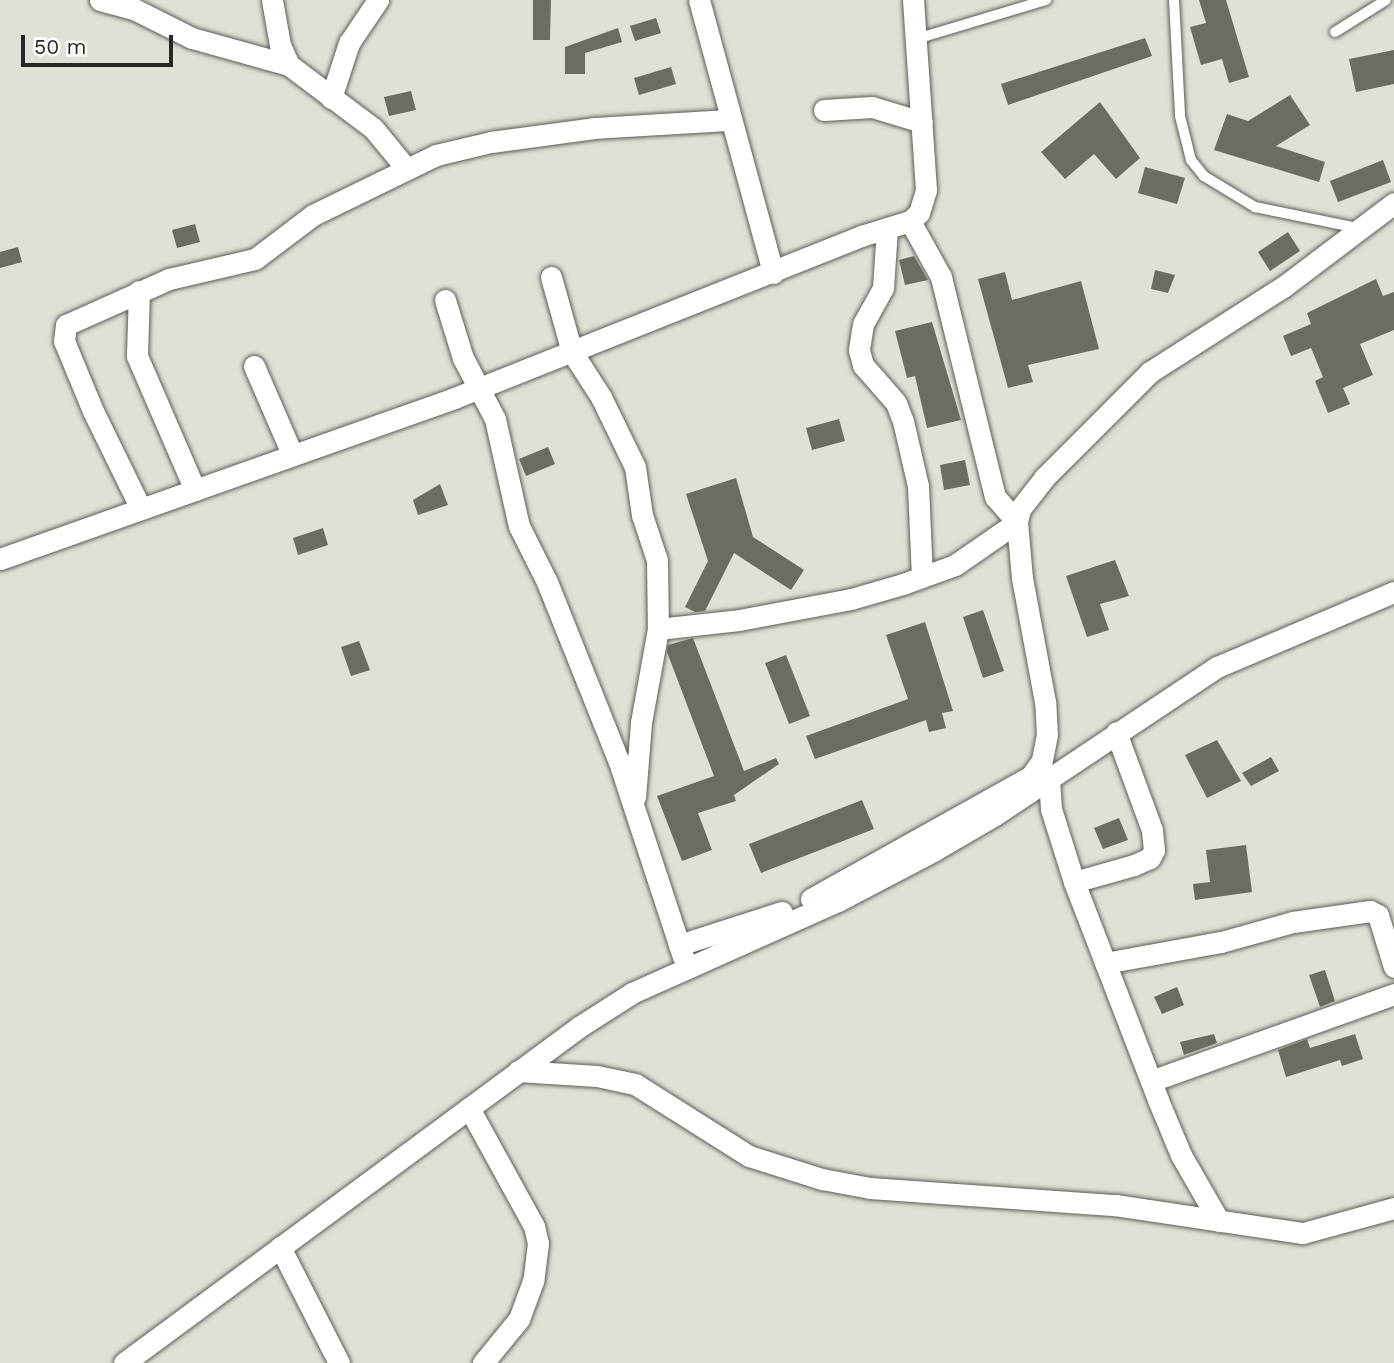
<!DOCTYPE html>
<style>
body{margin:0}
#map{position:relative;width:1394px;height:1363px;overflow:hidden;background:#e1e0d7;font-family:"Work Sans",sans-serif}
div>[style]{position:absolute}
.building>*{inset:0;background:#6d6c64}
.roads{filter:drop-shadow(0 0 2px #5e5d56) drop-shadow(0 0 2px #5e5d56)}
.lane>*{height:10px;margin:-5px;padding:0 5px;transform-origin:5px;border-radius:5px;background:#fff}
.street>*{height:21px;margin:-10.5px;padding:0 10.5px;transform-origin:10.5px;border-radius:10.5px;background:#fff}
span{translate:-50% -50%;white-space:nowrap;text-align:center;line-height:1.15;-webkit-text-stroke:7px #fff;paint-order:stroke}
.scale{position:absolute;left:21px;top:35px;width:152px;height:32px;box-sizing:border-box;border:4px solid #292825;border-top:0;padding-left:9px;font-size:21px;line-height:24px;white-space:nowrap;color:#292825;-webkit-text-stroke:5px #fff;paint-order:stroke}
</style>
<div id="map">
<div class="building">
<div style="clip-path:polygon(533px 0,551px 0,550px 40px,533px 40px)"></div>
<div style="clip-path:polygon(1199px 0,1226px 0,1249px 77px,1229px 83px,1222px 59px,1201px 65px,1190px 27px,1206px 23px)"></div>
<div style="clip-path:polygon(656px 18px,661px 33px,635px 41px,630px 26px)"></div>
<div style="clip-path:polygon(618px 28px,622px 42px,585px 53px,585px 74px,565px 74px,565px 47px)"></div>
<div style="clip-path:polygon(1145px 38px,1152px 56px,1008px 105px,1001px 84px)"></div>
<div style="clip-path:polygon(1394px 50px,1394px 84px,1356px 92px,1349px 59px)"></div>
<div style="clip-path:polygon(671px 67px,676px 84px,639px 95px,634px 78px)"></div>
<div style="clip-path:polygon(411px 91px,416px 110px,389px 116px,384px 97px)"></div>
<div style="clip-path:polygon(1290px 95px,1310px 125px,1276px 146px,1325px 162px,1319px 182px,1214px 150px,1227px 114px,1248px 121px)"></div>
<div style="clip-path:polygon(1100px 102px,1140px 158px,1116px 179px,1094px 154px,1065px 179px,1041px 152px)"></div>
<div style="clip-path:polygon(1383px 160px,1391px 182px,1338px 202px,1330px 181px)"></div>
<div style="clip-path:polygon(1145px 167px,1185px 178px,1177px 204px,1138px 193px)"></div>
<div style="clip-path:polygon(195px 224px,200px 242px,177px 248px,172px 230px)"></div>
<div style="clip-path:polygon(1288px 232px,1300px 251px,1270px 271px,1258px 252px)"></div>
<div style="clip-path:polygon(18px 247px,22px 262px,0 268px,0 252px)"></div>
<div style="clip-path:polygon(914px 256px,928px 280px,905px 285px,899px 260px)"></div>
<div style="clip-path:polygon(1155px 270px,1175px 275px,1168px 293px,1151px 289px)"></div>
<div style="clip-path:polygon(1005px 272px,1012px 300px,1081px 281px,1099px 349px,1028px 365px,1033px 382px,1008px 388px,978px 279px)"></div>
<div style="clip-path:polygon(1376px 279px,1383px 296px,1394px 292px,1394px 330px,1360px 344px,1373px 375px,1343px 388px,1350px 404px,1328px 413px,1315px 381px,1323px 377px,1311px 348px,1291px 356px,1283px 336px,1311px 324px,1307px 313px)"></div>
<div style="clip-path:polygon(932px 322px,961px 420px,927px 428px,915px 376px,907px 378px,895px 331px)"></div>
<div style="clip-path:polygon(839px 419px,845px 441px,812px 450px,806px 428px)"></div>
<div style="clip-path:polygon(548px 447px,555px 464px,526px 476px,519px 459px)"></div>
<div style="clip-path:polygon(965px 460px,970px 485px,944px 490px,940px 465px)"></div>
<div style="clip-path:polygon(736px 478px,753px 537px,804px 570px,791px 590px,734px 553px,705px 611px,695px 612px,685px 607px,708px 561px,686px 494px)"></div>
<div style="clip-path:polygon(440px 484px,448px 505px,418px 515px,413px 500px)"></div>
<div style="clip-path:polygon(323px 528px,328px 545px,298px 555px,293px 538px)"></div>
<div style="clip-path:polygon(1115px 560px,1129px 596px,1100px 604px,1109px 630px,1087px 637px,1066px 576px)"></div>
<div style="clip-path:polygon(983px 610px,1004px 671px,983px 678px,963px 617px)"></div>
<div style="clip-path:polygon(925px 622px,953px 711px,942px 713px,946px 728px,929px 732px,926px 720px,815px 759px,806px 736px,908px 699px,886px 635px)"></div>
<div style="clip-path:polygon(693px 638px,744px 771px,776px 758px,779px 764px,734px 795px,736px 801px,698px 813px,712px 850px,682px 861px,657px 796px,714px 776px,667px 652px,668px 645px)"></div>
<div style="clip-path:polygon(359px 641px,370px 670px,351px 676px,341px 647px)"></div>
<div style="clip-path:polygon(786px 655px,810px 716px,789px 724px,765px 663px)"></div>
<div style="clip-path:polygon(1217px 740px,1241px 781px,1207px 798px,1185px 755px)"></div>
<div style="clip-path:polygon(1271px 757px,1279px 771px,1251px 786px,1242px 773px)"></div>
<div style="clip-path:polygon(862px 800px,874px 829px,761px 873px,749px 844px)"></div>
<div style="clip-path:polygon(1119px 818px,1128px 840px,1103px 849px,1094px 828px)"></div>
<div style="clip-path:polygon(1246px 845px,1252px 892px,1195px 900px,1193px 884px,1210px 882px,1206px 850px)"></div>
<div style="clip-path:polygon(1325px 970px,1335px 1001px,1320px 1007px,1309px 975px)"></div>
<div style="clip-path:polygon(1177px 987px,1184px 1005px,1162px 1014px,1154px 997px)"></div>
<div style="clip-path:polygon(1214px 1034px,1217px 1043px,1184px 1055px,1180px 1042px)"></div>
<div style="clip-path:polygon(1355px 1034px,1363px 1059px,1342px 1066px,1340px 1060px,1286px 1077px,1278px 1050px,1307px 1039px,1310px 1048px)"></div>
</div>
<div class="roads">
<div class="lane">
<div style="left:1174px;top:0;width:116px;rotate:87deg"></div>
<div style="left:1180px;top:116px;width:45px;rotate:76deg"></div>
<div style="left:1191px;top:160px;width:21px;rotate:51deg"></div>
<div style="left:1204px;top:176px;width:60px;rotate:31.3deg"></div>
<div style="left:1255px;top:207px;width:104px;rotate:11.6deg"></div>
<div style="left:1335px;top:32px;width:60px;rotate:-32.1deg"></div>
<div style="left:916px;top:39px;width:136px;rotate:-16.7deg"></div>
</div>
<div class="street">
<div style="left:100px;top:0;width:35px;rotate:15deg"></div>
<div style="left:134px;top:9px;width:65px;rotate:26.6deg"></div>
<div style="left:192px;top:38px;width:101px;rotate:15.6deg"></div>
<div style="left:272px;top:0;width:46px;rotate:79.9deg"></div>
<div style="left:280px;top:45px;width:22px;rotate:66deg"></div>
<div style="left:289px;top:65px;width:105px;rotate:36.9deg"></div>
<div style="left:373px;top:128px;width:52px;rotate:50.5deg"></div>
<div style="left:699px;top:0;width:283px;rotate:74.8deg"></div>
<div style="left:331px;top:98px;width:58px;rotate:-71.9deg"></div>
<div style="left:349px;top:43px;width:52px;rotate:-56deg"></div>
<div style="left:824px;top:110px;width:48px;rotate:-3.6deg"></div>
<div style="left:872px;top:107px;width:52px;rotate:16.7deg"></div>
<div style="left:887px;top:228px;width:60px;rotate:93.8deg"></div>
<div style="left:883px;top:288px;width:41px;rotate:119.1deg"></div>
<div style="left:863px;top:324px;width:26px;rotate:99deg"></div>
<div style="left:859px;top:350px;width:16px;rotate:75deg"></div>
<div style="left:863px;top:365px;width:50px;rotate:49deg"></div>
<div style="left:896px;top:403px;width:19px;rotate:69deg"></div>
<div style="left:903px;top:421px;width:67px;rotate:77deg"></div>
<div style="left:918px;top:486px;width:91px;rotate:87.5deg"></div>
<div style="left:551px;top:277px;width:78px;rotate:74.4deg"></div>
<div style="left:572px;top:352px;width:54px;rotate:57.2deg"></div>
<div style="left:601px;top:397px;width:78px;rotate:64.1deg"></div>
<div style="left:635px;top:467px;width:49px;rotate:81.7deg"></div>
<div style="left:642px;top:515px;width:47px;rotate:71.6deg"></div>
<div style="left:657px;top:560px;width:69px;rotate:89.2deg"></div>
<div style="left:658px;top:629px;width:96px;rotate:100.3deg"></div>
<div style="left:641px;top:723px;width:74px;rotate:94.6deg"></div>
<div style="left:139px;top:291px;width:65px;rotate:91.8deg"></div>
<div style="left:137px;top:356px;width:146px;rotate:66.6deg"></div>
<div style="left:445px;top:300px;width:61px;rotate:72.8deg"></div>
<div style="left:463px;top:358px;width:69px;rotate:62.3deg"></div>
<div style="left:495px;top:419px;width:110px;rotate:77.4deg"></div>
<div style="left:519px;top:526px;width:63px;rotate:63.4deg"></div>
<div style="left:547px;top:582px;width:194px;rotate:68.2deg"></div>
<div style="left:619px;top:762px;width:205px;rotate:71.8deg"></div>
<div style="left:254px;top:366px;width:96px;rotate:66.6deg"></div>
<div style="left:141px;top:509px;width:109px;rotate:-116.1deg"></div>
<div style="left:93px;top:411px;width:76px;rotate:-112.5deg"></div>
<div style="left:64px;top:341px;width:16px;rotate:-83deg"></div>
<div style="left:66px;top:325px;width:113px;rotate:-24.1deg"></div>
<div style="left:169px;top:279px;width:88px;rotate:-13.1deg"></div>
<div style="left:255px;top:259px;width:73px;rotate:-37.2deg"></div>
<div style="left:313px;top:215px;width:137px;rotate:-26deg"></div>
<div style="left:436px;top:155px;width:57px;rotate:-13.3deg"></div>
<div style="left:491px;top:142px;width:104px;rotate:-7.7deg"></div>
<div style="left:594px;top:128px;width:136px;rotate:-3.4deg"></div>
<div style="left:0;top:559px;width:482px;rotate:-19.5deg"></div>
<div style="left:454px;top:398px;width:438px;rotate:-21.7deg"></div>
<div style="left:861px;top:236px;width:51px;rotate:-17deg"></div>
<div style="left:910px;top:221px;width:12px;rotate:-42deg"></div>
<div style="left:919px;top:213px;width:24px;rotate:-73deg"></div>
<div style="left:926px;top:190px;width:190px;rotate:-93.9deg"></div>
<div style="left:658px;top:629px;width:81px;rotate:-6.3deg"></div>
<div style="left:739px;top:620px;width:114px;rotate:-10.6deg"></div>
<div style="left:851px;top:599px;width:54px;rotate:-16.1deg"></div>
<div style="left:903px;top:584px;width:55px;rotate:-20.1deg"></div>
<div style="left:955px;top:565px;width:75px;rotate:-34.7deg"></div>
<div style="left:1017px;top:522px;width:33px;rotate:-131deg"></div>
<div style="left:995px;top:497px;width:227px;rotate:-103.8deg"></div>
<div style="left:941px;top:277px;width:64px;rotate:-119deg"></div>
<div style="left:1049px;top:780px;width:29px;rotate:86deg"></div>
<div style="left:1051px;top:809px;width:77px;rotate:72.5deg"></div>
<div style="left:1074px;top:882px;width:234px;rotate:68.9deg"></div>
<div style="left:1158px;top:1100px;width:60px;rotate:67.3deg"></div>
<div style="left:1181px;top:1155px;width:76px;rotate:60.1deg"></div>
<div style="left:1074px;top:882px;width:62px;rotate:-15.8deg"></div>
<div style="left:1134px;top:865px;width:17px;rotate:-24deg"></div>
<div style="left:1150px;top:858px;width:9px;rotate:-63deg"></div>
<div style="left:1154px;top:850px;width:20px;rotate:-96deg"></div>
<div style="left:1152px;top:830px;width:104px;rotate:-110.2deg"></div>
<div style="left:811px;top:899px;width:252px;rotate:-29.2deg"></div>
<div style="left:1031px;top:776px;width:19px;rotate:-55deg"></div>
<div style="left:1042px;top:760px;width:25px;rotate:-79deg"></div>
<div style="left:1047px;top:735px;width:33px;rotate:-93deg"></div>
<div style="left:1045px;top:702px;width:126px;rotate:-100.5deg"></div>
<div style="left:1022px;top:578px;width:56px;rotate:-95.1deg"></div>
<div style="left:1017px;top:522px;width:13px;rotate:-77deg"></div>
<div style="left:1020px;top:509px;width:39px;rotate:-52deg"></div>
<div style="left:1044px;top:478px;width:150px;rotate:-45deg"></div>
<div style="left:1150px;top:372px;width:158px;rotate:-32.6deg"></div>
<div style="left:1283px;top:287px;width:139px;rotate:-37.1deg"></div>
<div style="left:679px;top:945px;width:108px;rotate:-17.8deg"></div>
<div style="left:1105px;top:963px;width:118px;rotate:-10.3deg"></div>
<div style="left:1221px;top:942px;width:75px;rotate:-15.5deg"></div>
<div style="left:1293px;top:922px;width:78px;rotate:-8.1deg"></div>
<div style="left:1370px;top:911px;width:9px;rotate:27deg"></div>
<div style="left:1378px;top:915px;width:54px;rotate:72.9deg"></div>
<div style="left:518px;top:1071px;width:79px;rotate:3.6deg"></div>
<div style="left:597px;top:1076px;width:39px;rotate:12deg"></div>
<div style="left:635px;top:1084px;width:135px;rotate:32.3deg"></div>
<div style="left:749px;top:1156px;width:77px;rotate:17.5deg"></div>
<div style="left:822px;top:1179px;width:49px;rotate:10.6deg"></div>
<div style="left:870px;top:1188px;width:246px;rotate:4deg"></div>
<div style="left:1115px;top:1205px;width:190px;rotate:8.5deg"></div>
<div style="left:1303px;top:1233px;width:94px;rotate:-15.4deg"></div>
<div style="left:1151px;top:1081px;width:258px;rotate:-19.7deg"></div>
<div style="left:469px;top:1108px;width:135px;rotate:61.2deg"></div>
<div style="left:534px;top:1226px;width:17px;rotate:77deg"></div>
<div style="left:538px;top:1243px;width:38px;rotate:97deg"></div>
<div style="left:533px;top:1281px;width:40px;rotate:110.2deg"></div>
<div style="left:519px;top:1319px;width:57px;rotate:129.3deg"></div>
<div style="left:280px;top:1247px;width:130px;rotate:63deg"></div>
<div style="left:124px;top:1363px;width:566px;rotate:-36.44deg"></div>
<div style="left:579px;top:1027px;width:63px;rotate:-32.7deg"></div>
<div style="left:632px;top:993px;width:226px;rotate:-24.1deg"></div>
<div style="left:838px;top:901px;width:110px;rotate:-27.7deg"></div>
<div style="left:935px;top:850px;width:69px;rotate:-30.3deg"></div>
<div style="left:995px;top:815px;width:267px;rotate:-33.7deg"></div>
<div style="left:1217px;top:667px;width:192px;rotate:-23deg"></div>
</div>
</div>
<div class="scale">50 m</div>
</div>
